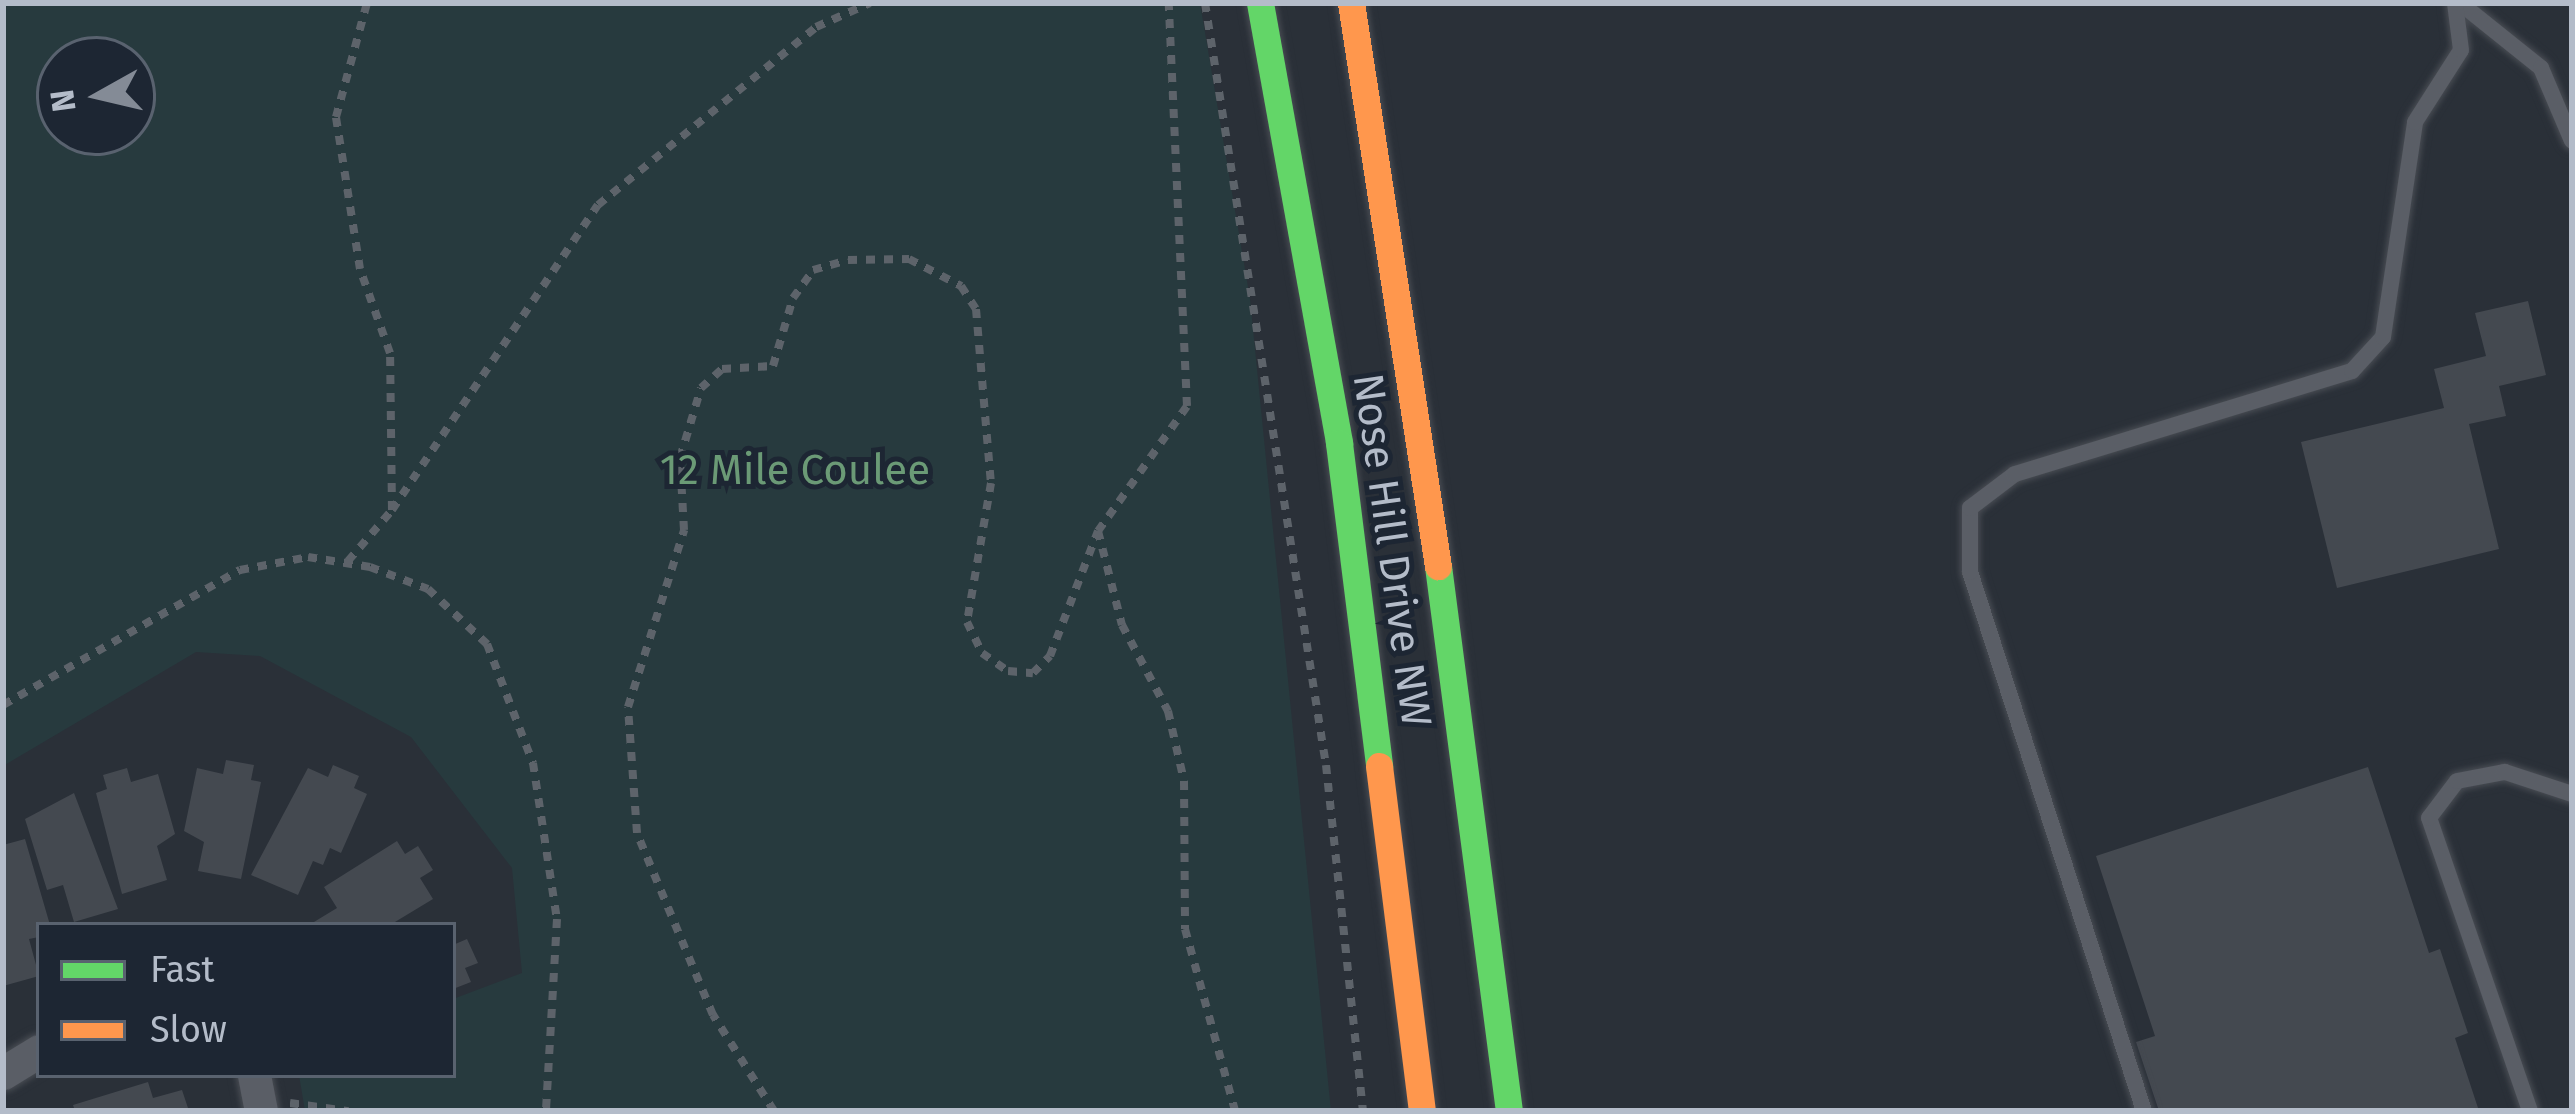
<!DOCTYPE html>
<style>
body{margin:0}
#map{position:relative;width:2575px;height:1114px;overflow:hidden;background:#2a3038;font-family:"Fira Sans",sans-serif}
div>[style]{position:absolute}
.green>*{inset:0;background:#273a3e}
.building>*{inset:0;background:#444950}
.path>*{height:8px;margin-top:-4px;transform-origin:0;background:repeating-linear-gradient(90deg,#5d636a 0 9px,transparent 0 18px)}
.roads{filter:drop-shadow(0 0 3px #484c53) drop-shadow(0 0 3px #484c53)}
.lane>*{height:16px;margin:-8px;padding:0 8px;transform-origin:8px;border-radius:8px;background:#5a5e66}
.street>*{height:33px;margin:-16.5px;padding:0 16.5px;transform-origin:16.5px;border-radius:16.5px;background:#5a5e66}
.fast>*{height:27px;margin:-13.5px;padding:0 13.5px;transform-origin:13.5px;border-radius:13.5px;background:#63d668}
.slow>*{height:27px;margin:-13.5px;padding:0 13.5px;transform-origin:13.5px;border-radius:13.5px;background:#ff974d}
span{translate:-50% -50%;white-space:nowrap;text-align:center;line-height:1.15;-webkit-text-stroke:10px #1d2633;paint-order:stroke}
.park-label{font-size:42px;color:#6b9a76}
.street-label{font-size:42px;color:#b4bcc9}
.frame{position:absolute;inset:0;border:6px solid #b4bcc9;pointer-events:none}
.legend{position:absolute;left:36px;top:922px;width:420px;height:156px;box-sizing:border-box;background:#1d2633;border:3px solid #59626f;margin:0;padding:15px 21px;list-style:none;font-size:36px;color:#b4bcc9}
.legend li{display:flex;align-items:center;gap:24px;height:60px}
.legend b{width:60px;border:3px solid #59626f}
.north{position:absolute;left:36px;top:36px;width:120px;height:120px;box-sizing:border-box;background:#1d2633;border:3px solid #59626f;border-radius:50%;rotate:262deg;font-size:33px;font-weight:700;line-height:48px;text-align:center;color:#b4bcc9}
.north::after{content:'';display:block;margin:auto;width:42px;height:54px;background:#848b96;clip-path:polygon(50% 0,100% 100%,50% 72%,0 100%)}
</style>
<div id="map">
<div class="green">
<div style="clip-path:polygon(evenodd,3px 3px,1200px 3px,1250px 299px,1331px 1111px,305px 1111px,299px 1075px,453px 1075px,453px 999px,522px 973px,512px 868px,411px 737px,260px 656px,196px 652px,3px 766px,3px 3px,60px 60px,132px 60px,132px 132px,60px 132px,60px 60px)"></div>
</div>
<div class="building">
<div style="clip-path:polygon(2528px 301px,2546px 375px,2499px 386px,2506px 416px,2469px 424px,2499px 549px,2337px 588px,2301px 442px,2444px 408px,2434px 369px,2486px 356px,2475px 313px)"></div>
<div style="clip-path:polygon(226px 760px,254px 765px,251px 780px,261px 782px,241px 879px,198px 871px,204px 842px,184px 831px,197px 768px,223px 774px)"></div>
<div style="clip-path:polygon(333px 765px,359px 776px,354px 788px,367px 794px,341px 853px,330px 848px,323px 865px,313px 861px,298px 895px,251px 875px,308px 768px,328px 777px)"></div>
<div style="clip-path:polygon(2368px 767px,2429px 953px,2440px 949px,2468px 1033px,2455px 1038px,2479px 1111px,2159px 1111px,2136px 1042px,2155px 1036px,2096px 856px)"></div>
<div style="clip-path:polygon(127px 768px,131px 782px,158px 774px,175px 834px,157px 846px,167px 880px,122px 894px,96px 793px,107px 789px,103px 775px)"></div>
<div style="clip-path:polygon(74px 793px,118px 909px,74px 922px,63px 885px,47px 890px,25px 819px)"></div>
<div style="clip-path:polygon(25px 839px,50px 925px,39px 925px,39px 937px,29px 939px,39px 976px,3px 986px,3px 845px)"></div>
<div style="clip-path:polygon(397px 841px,405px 854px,418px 846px,433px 870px,420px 878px,433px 899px,390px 925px,309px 925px,337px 908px,324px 887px)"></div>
<div style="clip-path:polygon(467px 939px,478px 963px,465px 968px,471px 982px,453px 989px,453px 945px)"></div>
<div style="clip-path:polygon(148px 1082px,153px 1098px,182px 1090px,189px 1111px,75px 1111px,73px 1105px)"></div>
</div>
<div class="path">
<div style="left:1205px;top:3px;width:772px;rotate:80.98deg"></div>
<div style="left:1326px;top:765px;width:348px;rotate:83.9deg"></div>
<div style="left:392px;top:510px;width:368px;rotate:-56deg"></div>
<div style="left:598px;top:205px;width:281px;rotate:-39.2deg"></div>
<div style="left:816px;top:27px;width:59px;rotate:-24deg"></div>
<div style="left:1098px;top:531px;width:97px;rotate:75.7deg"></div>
<div style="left:1122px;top:625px;width:98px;rotate:61.9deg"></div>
<div style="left:1168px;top:711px;width:72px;rotate:77.1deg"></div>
<div style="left:1184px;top:781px;width:148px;rotate:89.6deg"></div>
<div style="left:1185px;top:929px;width:189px;rotate:74.6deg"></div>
<div style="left:348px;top:561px;width:67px;rotate:-49.2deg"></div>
<div style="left:392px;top:510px;width:157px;rotate:-90.7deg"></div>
<div style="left:390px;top:353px;width:89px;rotate:-109.7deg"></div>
<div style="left:360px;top:269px;width:154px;rotate:-99deg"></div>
<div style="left:336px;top:117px;width:118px;rotate:-74.8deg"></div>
<div style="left:3px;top:705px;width:273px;rotate:-29.7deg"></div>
<div style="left:240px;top:570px;width:69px;rotate:-10.8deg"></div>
<div style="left:308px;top:557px;width:63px;rotate:9.2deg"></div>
<div style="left:370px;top:567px;width:62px;rotate:20.8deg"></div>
<div style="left:428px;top:589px;width:81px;rotate:43deg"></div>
<div style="left:487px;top:644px;width:128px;rotate:68.9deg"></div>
<div style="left:533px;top:763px;width:158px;rotate:81.3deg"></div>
<div style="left:557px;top:919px;width:192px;rotate:93.3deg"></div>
<div style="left:290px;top:1103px;width:59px;rotate:7.9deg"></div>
<div style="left:774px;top:1111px;width:114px;rotate:-122.4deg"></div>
<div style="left:713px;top:1015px;width:197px;rotate:-112.7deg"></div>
<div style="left:637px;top:833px;width:126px;rotate:-94.1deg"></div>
<div style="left:628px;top:707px;width:186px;rotate:-72.4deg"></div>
<div style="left:684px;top:530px;width:72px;rotate:-93.2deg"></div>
<div style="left:680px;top:458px;width:73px;rotate:-73.3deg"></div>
<div style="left:701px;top:388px;width:28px;rotate:-42deg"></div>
<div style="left:722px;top:369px;width:51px;rotate:-3.4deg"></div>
<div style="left:773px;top:366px;width:71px;rotate:-73.6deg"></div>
<div style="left:793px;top:298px;width:34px;rotate:-54deg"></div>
<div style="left:813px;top:270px;width:36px;rotate:-16deg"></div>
<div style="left:848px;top:260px;width:61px;rotate:-0.9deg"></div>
<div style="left:909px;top:259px;width:59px;rotate:27.4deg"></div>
<div style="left:961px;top:286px;width:27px;rotate:57deg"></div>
<div style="left:976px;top:309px;width:175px;rotate:85.1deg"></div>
<div style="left:991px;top:483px;width:141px;rotate:99.8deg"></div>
<div style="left:967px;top:622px;width:34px;rotate:64deg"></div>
<div style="left:982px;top:653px;width:32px;rotate:35deg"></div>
<div style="left:1008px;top:671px;width:25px;rotate:5deg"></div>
<div style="left:1033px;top:673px;width:24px;rotate:-45deg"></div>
<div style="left:1050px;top:656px;width:134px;rotate:-69deg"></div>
<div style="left:1098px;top:531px;width:153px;rotate:-54.5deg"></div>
<div style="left:1187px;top:406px;width:403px;rotate:-92.6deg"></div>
</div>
<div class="roads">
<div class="lane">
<div style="left:2460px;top:3px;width:104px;rotate:38.7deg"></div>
<div style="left:2541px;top:68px;width:79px;rotate:67deg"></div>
<div style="left:2144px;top:1111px;width:566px;rotate:-107.89deg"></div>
<div style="left:1970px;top:572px;width:64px;rotate:-90deg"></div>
<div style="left:1970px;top:508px;width:56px;rotate:-37.1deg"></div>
<div style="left:2015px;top:474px;width:352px;rotate:-17deg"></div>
<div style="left:2352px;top:371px;width:46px;rotate:-47.6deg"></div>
<div style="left:2383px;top:337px;width:217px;rotate:-81.5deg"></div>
<div style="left:2415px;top:122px;width:85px;rotate:-57.4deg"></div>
<div style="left:2461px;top:50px;width:47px;rotate:-97.3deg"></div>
<div style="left:2530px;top:1111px;width:310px;rotate:-109deg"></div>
<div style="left:2429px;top:818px;width:46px;rotate:-52.9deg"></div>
<div style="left:2457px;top:781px;width:49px;rotate:-10.6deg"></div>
<div style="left:2505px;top:772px;width:71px;rotate:18.2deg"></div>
</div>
<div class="street">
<div style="left:3px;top:1073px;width:42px;rotate:-31.4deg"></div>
<div style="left:254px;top:1075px;width:37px;rotate:79deg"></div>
</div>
<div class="fast">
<div style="left:1260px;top:3px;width:447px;rotate:79.8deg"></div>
<div style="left:1339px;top:443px;width:325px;rotate:82.9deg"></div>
<div style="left:1438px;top:566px;width:550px;rotate:82.58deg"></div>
</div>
<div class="slow">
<div style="left:1351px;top:3px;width:570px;rotate:81.22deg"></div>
<div style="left:1379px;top:766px;width:348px;rotate:82.9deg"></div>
</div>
</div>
<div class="park-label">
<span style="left:795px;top:470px">12 Mile Coulee</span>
</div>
<div class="street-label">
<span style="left:1392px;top:550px;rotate:82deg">Nose Hill Drive NW</span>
</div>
<div class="frame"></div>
<ul class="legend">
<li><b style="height:15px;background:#63d668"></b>Fast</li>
<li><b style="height:15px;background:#ff974d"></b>Slow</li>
</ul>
<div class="north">N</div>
</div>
